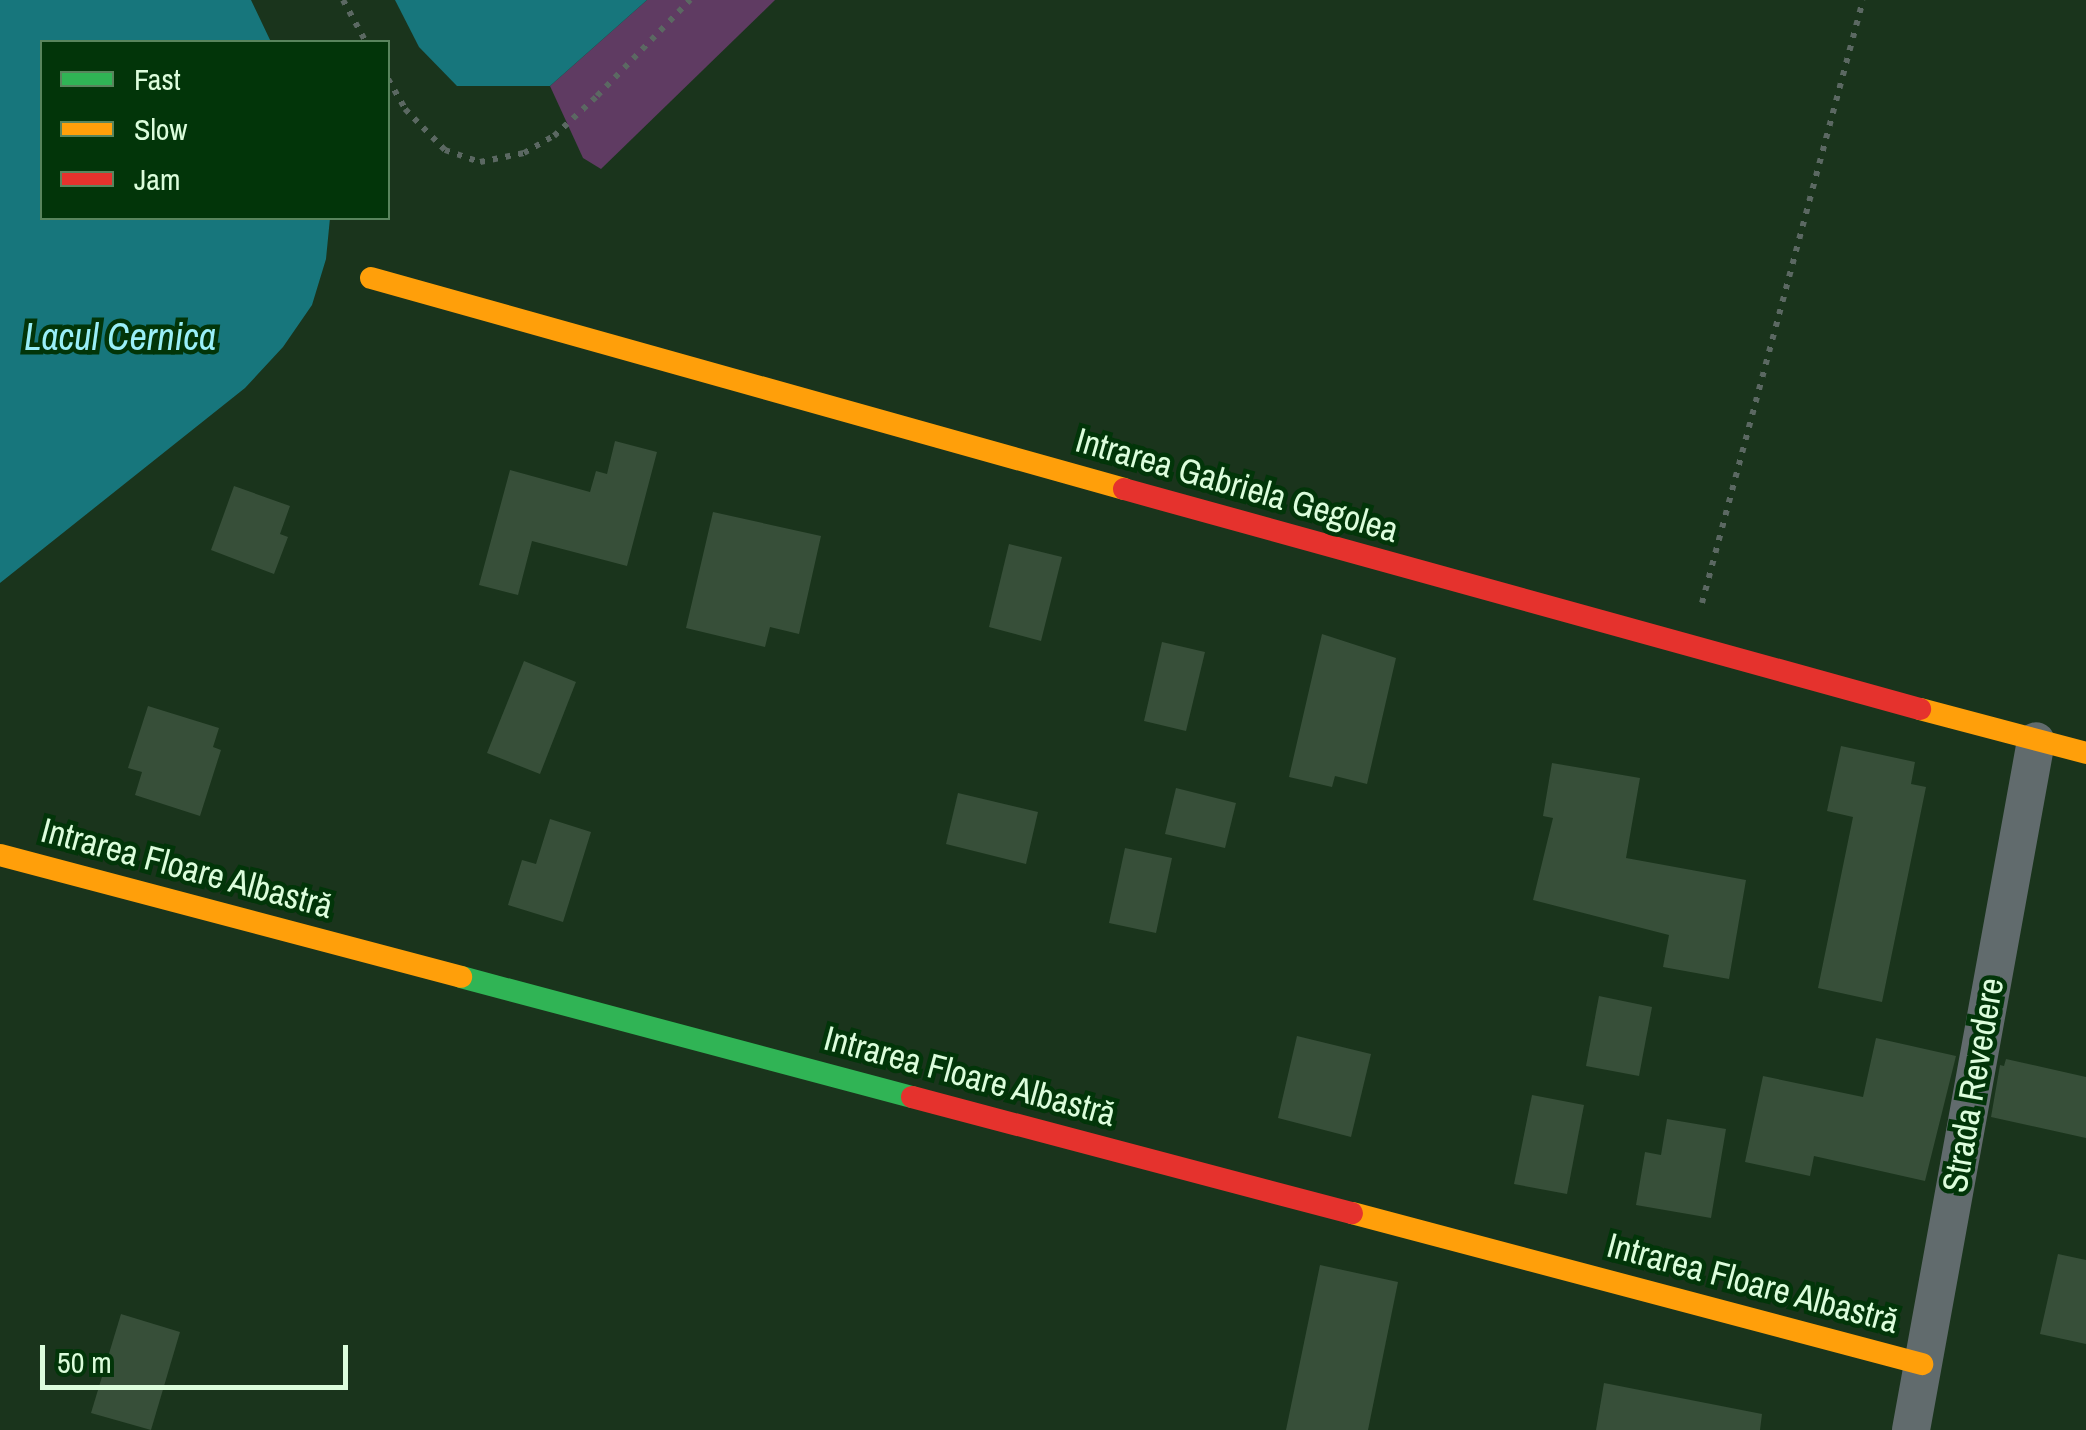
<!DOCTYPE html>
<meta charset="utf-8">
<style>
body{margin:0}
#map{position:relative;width:2086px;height:1430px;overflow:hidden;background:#1a341c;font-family:"Archivo Narrow",sans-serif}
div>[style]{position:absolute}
.green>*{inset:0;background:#5f3b62}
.water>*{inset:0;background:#17767c}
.building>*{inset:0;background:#374f39}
.path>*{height:6px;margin-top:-3px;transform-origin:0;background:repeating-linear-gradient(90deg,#5b6862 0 5px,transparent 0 13px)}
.street>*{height:38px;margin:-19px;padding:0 19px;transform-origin:19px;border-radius:19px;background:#616b6d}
.fast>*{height:22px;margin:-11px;padding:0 11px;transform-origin:11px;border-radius:11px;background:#30b455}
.slow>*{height:22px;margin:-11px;padding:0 11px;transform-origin:11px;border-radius:11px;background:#ff9f0a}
.jam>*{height:22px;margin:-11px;padding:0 11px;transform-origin:11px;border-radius:11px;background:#e5322d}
span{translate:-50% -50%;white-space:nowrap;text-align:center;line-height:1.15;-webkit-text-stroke:9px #023509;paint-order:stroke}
.street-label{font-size:35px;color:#dcfddc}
.water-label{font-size:38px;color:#9aeff8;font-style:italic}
.legend{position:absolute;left:40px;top:40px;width:350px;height:180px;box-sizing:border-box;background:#023509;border:2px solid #59855d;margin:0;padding:12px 18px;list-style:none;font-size:30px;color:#dcfddc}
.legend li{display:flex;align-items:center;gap:20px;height:50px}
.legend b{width:50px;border:2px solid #59855d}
.scale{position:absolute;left:40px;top:1345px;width:308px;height:45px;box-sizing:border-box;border:5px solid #dcfddc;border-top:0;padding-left:12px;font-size:30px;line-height:35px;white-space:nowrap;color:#dcfddc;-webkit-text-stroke:8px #023509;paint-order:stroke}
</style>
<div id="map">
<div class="green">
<div style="clip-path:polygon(647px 0,775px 0,601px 169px,583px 158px,550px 86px)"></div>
</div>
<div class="water">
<div style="clip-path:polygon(0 0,251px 0,271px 42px,42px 42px,42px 218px,330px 218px,326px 259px,312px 305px,283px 347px,245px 388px,0 583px)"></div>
<div style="clip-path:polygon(395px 0,647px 0,550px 86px,457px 86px,419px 47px)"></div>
</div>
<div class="building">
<div style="clip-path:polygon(615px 441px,657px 452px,627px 566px,532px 541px,518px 595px,479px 585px,510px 470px,590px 492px,596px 471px,607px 474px)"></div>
<div style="clip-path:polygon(234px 486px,290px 506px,280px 534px,288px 537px,274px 574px,211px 550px)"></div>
<div style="clip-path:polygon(713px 512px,821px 536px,799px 634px,770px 627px,765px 647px,686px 628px)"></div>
<div style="clip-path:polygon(1009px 544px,1062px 557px,1041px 641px,989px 627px)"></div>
<div style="clip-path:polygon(1322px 634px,1396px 658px,1367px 784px,1335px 776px,1332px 787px,1289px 777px)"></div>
<div style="clip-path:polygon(1162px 642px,1205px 652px,1186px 731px,1144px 721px)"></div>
<div style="clip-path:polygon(524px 661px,576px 682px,540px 774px,487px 753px)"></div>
<div style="clip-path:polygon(148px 706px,219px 728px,213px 747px,221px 750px,200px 816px,135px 795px,142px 772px,128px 768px)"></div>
<div style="clip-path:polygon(1841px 746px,1915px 762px,1911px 784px,1926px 787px,1882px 1002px,1818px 988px,1853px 817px,1827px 811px)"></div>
<div style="clip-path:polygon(1552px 763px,1640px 778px,1626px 858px,1746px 880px,1729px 979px,1663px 967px,1669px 935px,1533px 900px,1553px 818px,1543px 816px)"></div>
<div style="clip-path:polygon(1176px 788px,1236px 803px,1225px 848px,1165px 834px)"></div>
<div style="clip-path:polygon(958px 793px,1038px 812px,1026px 864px,946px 844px)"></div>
<div style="clip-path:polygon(550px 819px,591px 832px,563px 922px,508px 905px,522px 860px,536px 864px)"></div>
<div style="clip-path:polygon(1125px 848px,1172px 858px,1156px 933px,1109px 923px)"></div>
<div style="clip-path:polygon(1599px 996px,1652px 1007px,1639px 1076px,1586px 1066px)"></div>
<div style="clip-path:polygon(1297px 1036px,1371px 1054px,1351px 1137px,1278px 1118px)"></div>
<div style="clip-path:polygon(1876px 1038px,1956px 1056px,1925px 1181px,1814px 1156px,1810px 1176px,1745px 1162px,1763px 1076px,1863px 1097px)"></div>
<div style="clip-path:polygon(2006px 1059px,2086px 1077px,2086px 1138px,1991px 1117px,2000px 1065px,2004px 1066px)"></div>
<div style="clip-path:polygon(1532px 1095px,1584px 1105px,1567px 1194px,1514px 1184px)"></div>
<div style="clip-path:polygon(1667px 1119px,1726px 1129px,1711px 1218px,1636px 1205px,1645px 1152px,1661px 1155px)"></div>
<div style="clip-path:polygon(2058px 1254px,2086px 1260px,2086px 1344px,2040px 1334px)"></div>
<div style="clip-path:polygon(1320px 1265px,1398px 1282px,1368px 1430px,1286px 1430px)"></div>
<div style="clip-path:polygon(121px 1314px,180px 1332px,151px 1430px,91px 1413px)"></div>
<div style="clip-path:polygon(1604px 1383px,1762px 1414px,1760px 1430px,1596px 1430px)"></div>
</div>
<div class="path">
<div style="left:343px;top:0;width:48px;rotate:61.3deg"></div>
<div style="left:388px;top:79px;width:34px;rotate:60deg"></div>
<div style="left:405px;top:109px;width:57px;rotate:45.7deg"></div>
<div style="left:445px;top:150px;width:37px;rotate:19deg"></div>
<div style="left:480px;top:162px;width:45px;rotate:-11.6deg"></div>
<div style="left:524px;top:153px;width:34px;rotate:-30deg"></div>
<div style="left:554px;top:136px;width:59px;rotate:-42.9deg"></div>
<div style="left:597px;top:96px;width:134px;rotate:-45.9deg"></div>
<div style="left:1702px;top:603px;width:624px;rotate:-75.05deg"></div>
</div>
<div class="street">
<div style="left:1911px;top:1430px;width:700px;rotate:-79.72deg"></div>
</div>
<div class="fast">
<div style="left:461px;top:977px;width:467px;rotate:14.9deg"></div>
</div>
<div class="slow">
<div style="left:371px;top:278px;width:782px;rotate:15.65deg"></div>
<div style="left:1920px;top:709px;width:172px;rotate:14.8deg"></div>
<div style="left:0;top:855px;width:477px;rotate:14.8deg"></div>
<div style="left:1352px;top:1213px;width:590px;rotate:14.84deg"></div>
</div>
<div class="jam">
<div style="left:1124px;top:489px;width:826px;rotate:15.45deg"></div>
<div style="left:912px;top:1097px;width:455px;rotate:14.8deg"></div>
</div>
<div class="street-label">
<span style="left:1237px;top:485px;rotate:16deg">Intrarea Gabriela Gegolea</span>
<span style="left:187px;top:868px;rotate:15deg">Intrarea Floare Albastră</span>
<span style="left:970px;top:1076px;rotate:15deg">Intrarea Floare Albastră</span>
<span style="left:1973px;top:1085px;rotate:-80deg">Strada Revedere</span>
<span style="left:1753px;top:1283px;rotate:15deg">Intrarea Floare Albastră</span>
</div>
<div class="water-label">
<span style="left:120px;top:337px">Lacul Cernica</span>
</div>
<ul class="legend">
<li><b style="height:12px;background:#30b455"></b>Fast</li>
<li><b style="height:12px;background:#ff9f0a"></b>Slow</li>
<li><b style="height:12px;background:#e5322d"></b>Jam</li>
</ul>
<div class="scale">50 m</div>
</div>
